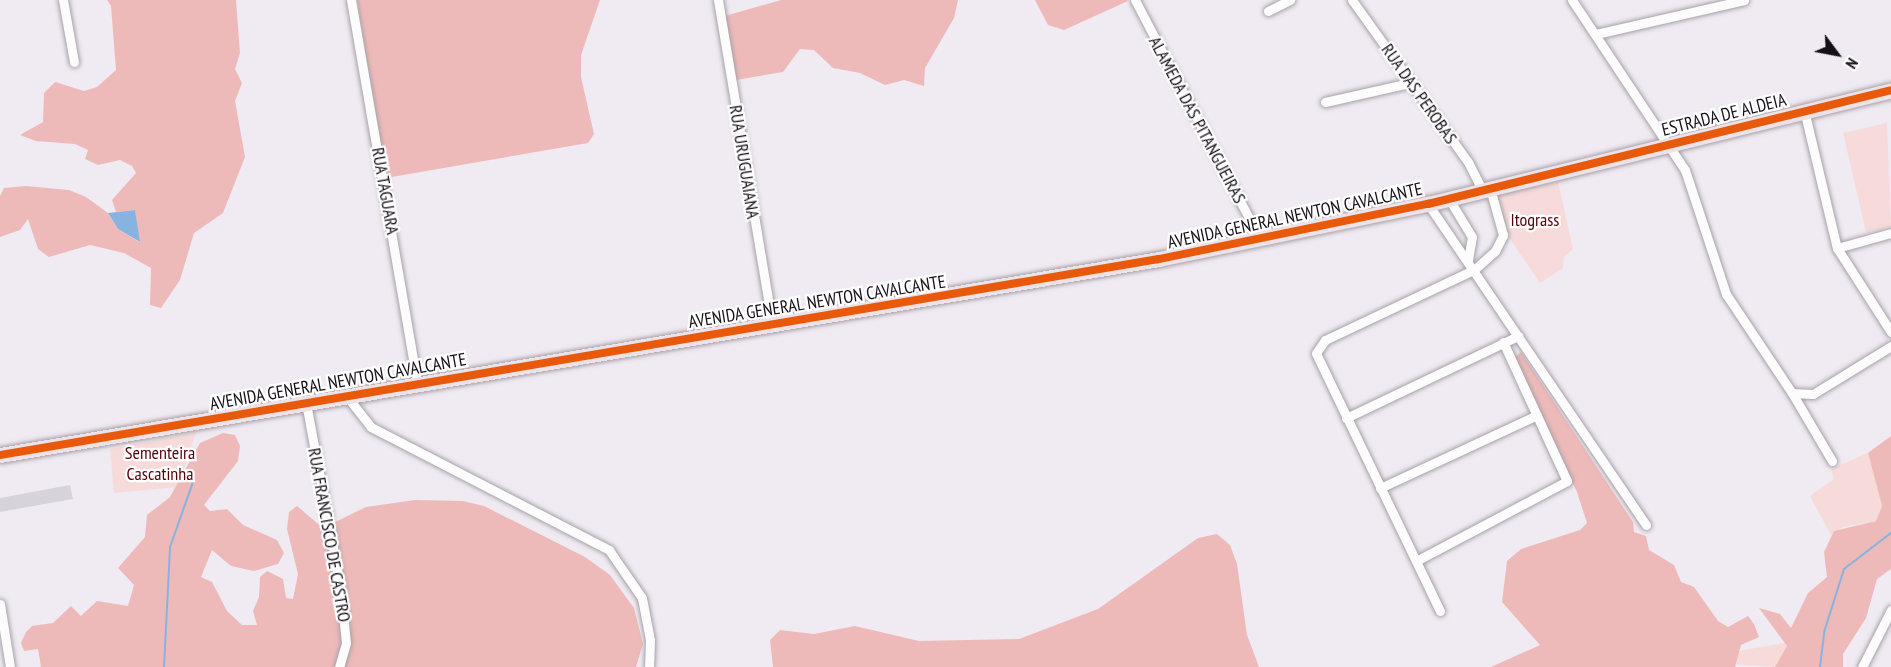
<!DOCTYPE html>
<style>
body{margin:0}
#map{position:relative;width:1891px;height:667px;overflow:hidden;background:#f0eaf2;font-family:"PT Sans Narrow",sans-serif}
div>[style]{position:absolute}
.green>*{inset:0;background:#f7dbdb}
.forest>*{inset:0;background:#eebab9}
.water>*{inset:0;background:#88b3e0}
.stream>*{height:2px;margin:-1px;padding:0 1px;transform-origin:1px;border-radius:1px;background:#88b3e0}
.building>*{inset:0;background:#d6d4da}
.roads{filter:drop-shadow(0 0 2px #a7a2a8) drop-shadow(0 0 2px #a7a2a8)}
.street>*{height:9px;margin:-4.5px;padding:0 4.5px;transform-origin:4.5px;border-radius:4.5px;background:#fdfcfd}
.primary>*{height:15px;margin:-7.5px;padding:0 7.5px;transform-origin:7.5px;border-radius:7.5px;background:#ece2e8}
.cycleway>*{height:8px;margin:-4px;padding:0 4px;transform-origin:4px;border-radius:4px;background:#e8590c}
span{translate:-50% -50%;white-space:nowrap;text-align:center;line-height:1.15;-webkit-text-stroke:4.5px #fff;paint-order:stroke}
.street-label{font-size:18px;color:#141016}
.park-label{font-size:18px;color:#540108}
.north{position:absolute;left:1807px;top:24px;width:60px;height:60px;-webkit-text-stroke:4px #fff;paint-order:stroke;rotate:122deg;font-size:16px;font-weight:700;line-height:24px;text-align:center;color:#141016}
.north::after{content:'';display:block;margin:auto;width:21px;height:27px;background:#141016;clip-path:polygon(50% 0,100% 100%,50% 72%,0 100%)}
</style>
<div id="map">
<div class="green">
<div style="clip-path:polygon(1887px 123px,1891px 226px,1866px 232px,1843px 133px)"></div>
<div style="clip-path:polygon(1558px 182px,1573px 249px,1564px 257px,1563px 268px,1540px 283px,1508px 236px,1496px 193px)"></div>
<div style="clip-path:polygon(196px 432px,178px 487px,114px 493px,110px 449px)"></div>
<div style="clip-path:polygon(1868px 453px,1882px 506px,1876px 521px,1843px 527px,1831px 535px,1810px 496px,1834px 479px,1831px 469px)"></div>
<div style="clip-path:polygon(1784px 643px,1788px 646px,1775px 667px,1733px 664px,1738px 651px)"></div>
</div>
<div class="forest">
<div style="clip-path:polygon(107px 0,236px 0,240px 53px,235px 69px,242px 83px,235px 101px,245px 157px,223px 213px,194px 233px,180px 280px,161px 308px,150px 305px,151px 268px,124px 253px,90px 245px,49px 257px,38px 249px,28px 219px,20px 230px,0 237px,0 196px,4px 188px,26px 186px,69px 190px,86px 197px,108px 213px,118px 229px,139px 242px,135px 210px,116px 212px,112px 200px,136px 173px,132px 166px,120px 160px,98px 165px,85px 159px,88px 150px,75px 144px,36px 141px,20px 135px,43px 122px,44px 93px,55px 82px,84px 91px,97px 87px,116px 70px,111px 6px)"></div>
<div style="clip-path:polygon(357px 0,600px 0,581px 55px,581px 77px,594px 134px,588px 143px,386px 178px)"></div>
<div style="clip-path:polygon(781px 0,958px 0,954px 18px,925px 68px,924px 86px,904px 80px,885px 85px,860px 73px,833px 68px,814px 50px,800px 49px,783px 72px,736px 80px,725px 16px)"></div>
<div style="clip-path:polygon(1035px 0,1127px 0,1128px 1px,1064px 30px,1048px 25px)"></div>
<div style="clip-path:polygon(1521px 352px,1633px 522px,1634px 532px,1646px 536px,1649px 550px,1674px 565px,1681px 582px,1694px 587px,1718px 621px,1728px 627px,1748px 616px,1754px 624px,1759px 637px,1741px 645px,1735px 667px,1491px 667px,1540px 645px,1502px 602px,1507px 561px,1521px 549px,1580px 530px,1587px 523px,1577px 492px,1514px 358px)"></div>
<div style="clip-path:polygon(223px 433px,235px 435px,240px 446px,238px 461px,204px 505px,210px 511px,227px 509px,243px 525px,277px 540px,284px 553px,278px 564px,254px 571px,231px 566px,212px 550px,201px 577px,212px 582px,227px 611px,242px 625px,257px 625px,253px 611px,259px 597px,260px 577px,267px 571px,283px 579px,286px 598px,293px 599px,298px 574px,287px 529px,289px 512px,297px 506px,323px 528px,366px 507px,415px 500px,463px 501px,484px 506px,585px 557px,610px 575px,634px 608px,643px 644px,636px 667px,41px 667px,38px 649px,24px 651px,21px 643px,26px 632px,32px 626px,53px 623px,71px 606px,81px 616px,97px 601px,128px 606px,134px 585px,118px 568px,145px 537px,147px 515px,170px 497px,200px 443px)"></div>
<div style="clip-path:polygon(1891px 436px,1891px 569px,1877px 579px,1866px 618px,1843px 654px,1843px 667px,1775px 667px,1787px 646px,1759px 608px,1780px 614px,1791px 628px,1808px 593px,1827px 577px,1824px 552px,1834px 531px,1876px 521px,1882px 506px,1868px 453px)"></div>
<div style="clip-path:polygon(1217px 534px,1230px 545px,1237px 564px,1247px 635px,1259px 667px,773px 667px,770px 640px,780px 630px,814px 634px,855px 626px,919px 641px,1019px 639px,1098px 609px,1198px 538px)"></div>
</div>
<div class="water">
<div style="clip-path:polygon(135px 210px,140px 242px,118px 229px,108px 213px)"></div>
</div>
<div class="stream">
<div style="left:164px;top:667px;width:120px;rotate:-87.1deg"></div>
<div style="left:170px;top:547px;width:69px;rotate:-70.5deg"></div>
<div style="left:1820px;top:667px;width:38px;rotate:-83deg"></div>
<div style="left:1825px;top:629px;width:63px;rotate:-72.4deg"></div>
<div style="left:1844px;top:569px;width:59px;rotate:-37.5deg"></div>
</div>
<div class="building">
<div style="clip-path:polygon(70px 485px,73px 499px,0 512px,0 498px)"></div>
</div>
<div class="roads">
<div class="street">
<div style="left:63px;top:0;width:63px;rotate:79.9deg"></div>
<div style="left:351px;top:0;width:388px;rotate:80.2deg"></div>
<div style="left:718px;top:0;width:328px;rotate:80.5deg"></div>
<div style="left:1135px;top:0;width:270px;rotate:62.4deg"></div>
<div style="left:1352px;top:0;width:199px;rotate:54.4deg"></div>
<div style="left:1468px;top:162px;width:31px;rotate:63deg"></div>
<div style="left:1572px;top:0;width:204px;rotate:56.4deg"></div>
<div style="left:1685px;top:170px;width:131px;rotate:71.7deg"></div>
<div style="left:1726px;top:294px;width:119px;rotate:56.3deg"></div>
<div style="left:1792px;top:393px;width:21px;rotate:3deg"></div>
<div style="left:1813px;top:394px;width:92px;rotate:-31.6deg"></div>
<div style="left:1268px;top:11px;width:25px;rotate:-27deg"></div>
<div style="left:1596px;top:34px;width:152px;rotate:-12.9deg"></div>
<div style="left:1325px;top:102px;width:86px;rotate:-12.7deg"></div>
<div style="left:1804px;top:110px;width:142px;rotate:76.6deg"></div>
<div style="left:1837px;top:248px;width:100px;rotate:57.3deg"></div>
<div style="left:1449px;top:199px;width:44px;rotate:58.8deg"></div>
<div style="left:1472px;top:237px;width:23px;rotate:100deg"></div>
<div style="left:1428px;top:204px;width:388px;rotate:55.8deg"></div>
<div style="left:1837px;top:248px;width:56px;rotate:-15.5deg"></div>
<div style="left:1792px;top:393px;width:79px;rotate:59.5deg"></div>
<div style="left:345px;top:394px;width:42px;rotate:51.8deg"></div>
<div style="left:371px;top:427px;width:268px;rotate:27.3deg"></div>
<div style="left:609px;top:550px;width:58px;rotate:55.5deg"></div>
<div style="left:642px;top:598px;width:43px;rotate:79.2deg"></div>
<div style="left:650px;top:640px;width:27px;rotate:92deg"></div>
<div style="left:306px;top:403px;width:184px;rotate:79.4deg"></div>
<div style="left:340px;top:584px;width:59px;rotate:84.2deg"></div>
<div style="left:346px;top:643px;width:25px;rotate:106deg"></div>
<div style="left:1346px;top:418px;width:191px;rotate:-25.5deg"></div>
<div style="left:1380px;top:488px;width:173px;rotate:-24.9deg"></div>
<div style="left:1416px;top:561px;width:171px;rotate:-27.9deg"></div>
<div style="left:1567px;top:481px;width:153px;rotate:-114.7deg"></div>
<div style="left:0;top:604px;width:64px;rotate:81deg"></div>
<div style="left:1440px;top:611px;width:286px;rotate:-115.7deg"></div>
<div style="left:1316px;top:353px;width:16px;rotate:-55deg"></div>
<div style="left:1325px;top:340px;width:166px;rotate:-25.3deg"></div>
<div style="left:1475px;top:269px;width:27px;rotate:-42deg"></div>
<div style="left:1495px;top:251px;width:18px;rotate:-63deg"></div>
<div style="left:1503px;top:235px;width:49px;rotate:-105.5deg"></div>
<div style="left:1862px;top:667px;width:64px;rotate:-63deg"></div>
</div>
<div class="primary">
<div style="left:0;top:455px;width:1175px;rotate:-9.6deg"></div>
<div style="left:1159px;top:259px;width:275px;rotate:-11.6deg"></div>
<div style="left:1428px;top:204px;width:477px;rotate:-13.8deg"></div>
</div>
</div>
<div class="cycleway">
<div style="left:0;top:455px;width:1175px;rotate:-9.6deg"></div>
<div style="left:1159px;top:259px;width:275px;rotate:-11.6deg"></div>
<div style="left:1428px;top:204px;width:477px;rotate:-13.8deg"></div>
</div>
<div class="street-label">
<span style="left:1419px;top:94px;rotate:55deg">RUA DAS PEROBAS</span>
<span style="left:1724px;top:115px;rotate:-14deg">ESTRADA DE ALDEIA</span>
<span style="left:1197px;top:120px;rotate:62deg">ALAMEDA DAS PITANGUEIRAS</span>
<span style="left:744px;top:162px;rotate:81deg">RUA URUGUAIANA</span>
<span style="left:385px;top:191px;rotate:80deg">RUA TAGUARA</span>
<span style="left:1295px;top:216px;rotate:-12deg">AVENIDA GENERAL NEWTON CAVALCANTE</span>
<span style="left:817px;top:302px;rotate:-9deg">AVENIDA GENERAL NEWTON CAVALCANTE</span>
<span style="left:338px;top:382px;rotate:-10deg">AVENIDA GENERAL NEWTON CAVALCANTE</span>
<span style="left:329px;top:535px;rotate:80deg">RUA FRANCISCO DE CASTRO</span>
</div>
<div class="park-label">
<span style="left:1535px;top:220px">Itograss</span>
<span style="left:160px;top:464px">Sementeira<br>Cascatinha</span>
</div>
<div class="north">N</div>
</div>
